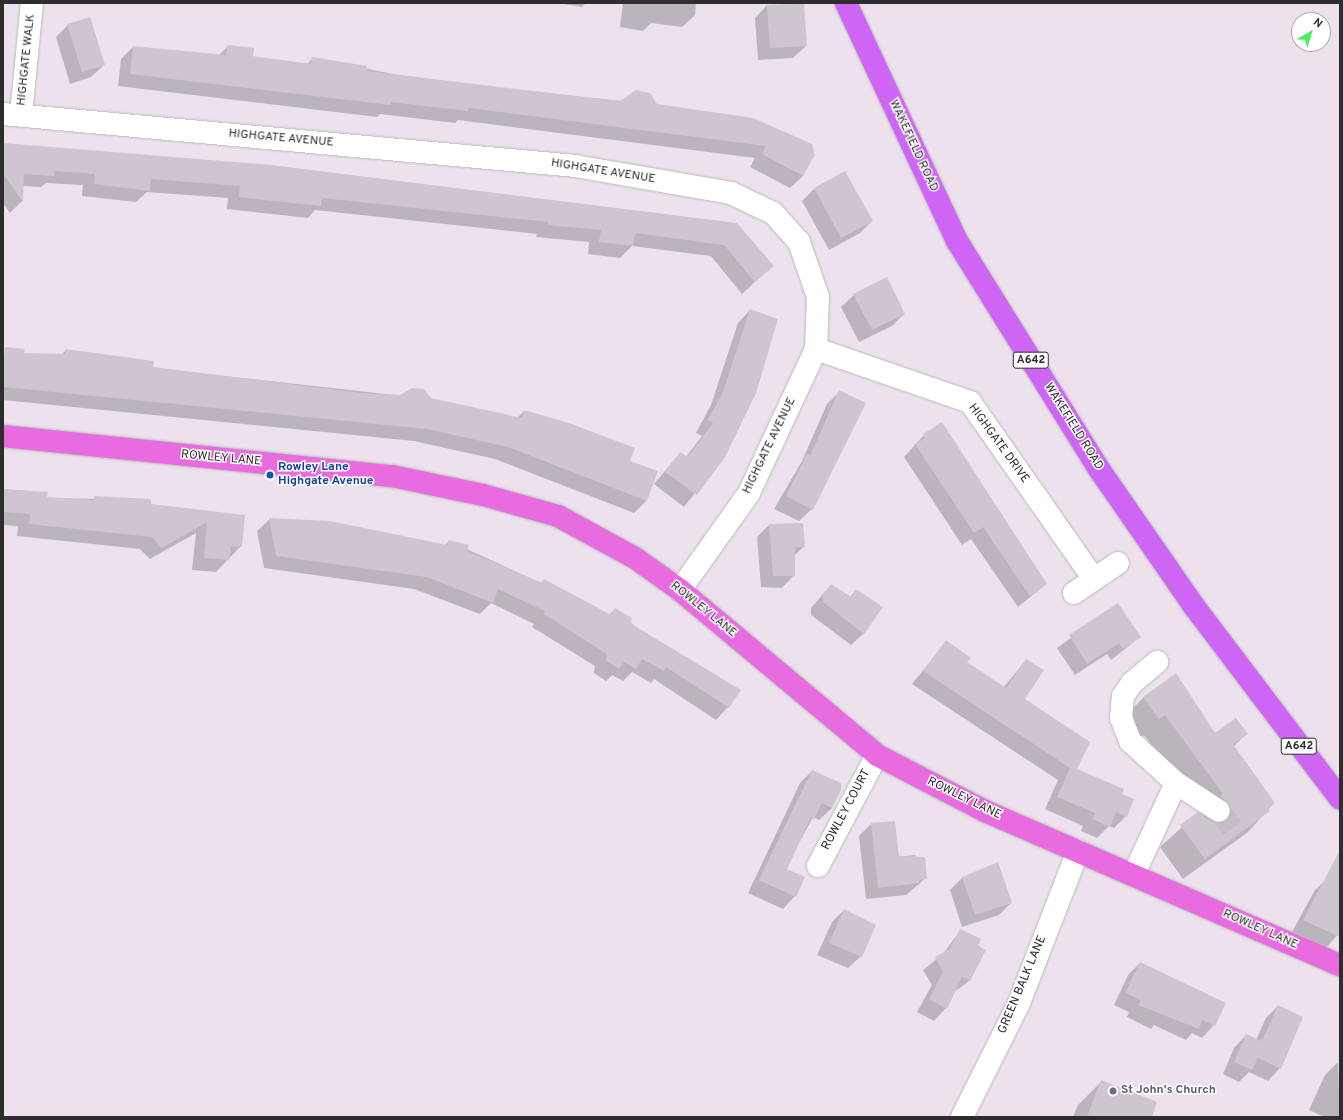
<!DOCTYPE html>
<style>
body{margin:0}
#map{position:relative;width:1343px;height:1120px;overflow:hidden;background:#ece1ed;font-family:Overpass,sans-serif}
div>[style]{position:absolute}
.shadow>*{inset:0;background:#0003}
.building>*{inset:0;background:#cfc5d0}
.minor-tunnel>*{height:22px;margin-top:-11px;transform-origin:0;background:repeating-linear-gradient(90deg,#c6bdc7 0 22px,transparent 0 33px)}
.roads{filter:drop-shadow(0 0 1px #b4bfb6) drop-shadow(0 0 1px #b4bfb6)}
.minor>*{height:22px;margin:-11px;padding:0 11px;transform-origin:11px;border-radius:11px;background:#fff}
.major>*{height:22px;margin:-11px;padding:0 11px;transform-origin:11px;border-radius:11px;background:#e86be0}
.highway>*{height:22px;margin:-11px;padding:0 11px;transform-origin:11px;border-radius:11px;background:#ce65f4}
.dots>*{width:11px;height:11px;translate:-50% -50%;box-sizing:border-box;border:2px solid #fff;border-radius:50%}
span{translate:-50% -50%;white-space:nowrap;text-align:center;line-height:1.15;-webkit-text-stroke:3px #fff;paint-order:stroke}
.shield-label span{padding:1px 3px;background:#fff;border:1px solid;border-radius:3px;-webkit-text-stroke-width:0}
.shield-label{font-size:11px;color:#2d2d2d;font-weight:700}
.street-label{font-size:12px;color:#2d2d2d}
.transit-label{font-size:12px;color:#164399;font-weight:700}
.left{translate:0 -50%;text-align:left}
.worship-label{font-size:12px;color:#5b616d;font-weight:700}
.frame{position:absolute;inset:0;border:4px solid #2d2d2d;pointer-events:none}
.north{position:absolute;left:1291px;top:12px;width:40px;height:40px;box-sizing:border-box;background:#fff;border:1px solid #ababab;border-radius:50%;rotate:38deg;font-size:11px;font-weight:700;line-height:16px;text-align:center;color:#2d2d2d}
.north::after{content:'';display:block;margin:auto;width:14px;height:18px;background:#4def5f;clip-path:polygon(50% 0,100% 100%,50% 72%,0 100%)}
</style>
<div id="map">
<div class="shadow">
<div style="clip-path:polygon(558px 3px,586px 3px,582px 7px)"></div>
<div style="clip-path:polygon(623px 3px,696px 3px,695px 15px,682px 27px,651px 23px,643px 31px,620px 27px)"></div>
<div style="clip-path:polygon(767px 5px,806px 46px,793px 58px,758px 60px,755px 18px)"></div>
<div style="clip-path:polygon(68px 25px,104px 65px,91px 77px,70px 84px,56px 37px)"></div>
<div style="clip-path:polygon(228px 46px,252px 57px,307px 64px,313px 58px,418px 79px,657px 105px,813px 151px,814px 155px,803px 176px,790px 188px,750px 167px,755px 158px,458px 120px,455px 123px,380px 114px,377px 117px,118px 86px,121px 59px,133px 47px,218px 56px)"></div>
<div style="clip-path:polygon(3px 145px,736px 224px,772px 266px,742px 294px,711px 256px,632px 246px,620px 258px,588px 254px,589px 242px,536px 237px,537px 234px,315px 210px,308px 218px,227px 209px,228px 198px,147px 192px,136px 202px,82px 196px,83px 185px,46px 183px,41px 187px,23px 186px,22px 201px,10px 213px,3px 203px)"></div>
<div style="clip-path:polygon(845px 172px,872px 221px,860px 233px,829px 250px,802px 201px,814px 189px)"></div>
<div style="clip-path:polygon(854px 295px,904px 314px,892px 326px,859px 342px,841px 307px)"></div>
<div style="clip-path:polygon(750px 310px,724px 456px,684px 507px,654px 484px,680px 453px,686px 457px,702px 436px,696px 433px,711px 405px,738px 323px)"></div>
<div style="clip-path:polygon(5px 348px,23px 354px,61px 355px,66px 350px,152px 368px,430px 399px,517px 418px,524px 411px,629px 461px,646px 501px,634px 513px,495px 459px,414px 441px,3px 400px)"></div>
<div style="clip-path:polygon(839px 392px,812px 509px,799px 521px,774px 509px,802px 461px,827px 404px)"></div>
<div style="clip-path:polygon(924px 435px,1046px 584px,1018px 607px,971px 539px,962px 545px,904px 457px)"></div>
<div style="clip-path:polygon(3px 489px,47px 493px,46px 498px,150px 500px,150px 505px,244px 516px,241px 546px,216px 572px,192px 570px,196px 533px,150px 559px,140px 549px,17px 536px,18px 526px,3px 525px)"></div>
<div style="clip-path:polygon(270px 519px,444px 546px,449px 541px,541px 583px,544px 580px,609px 615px,615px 609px,728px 707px,716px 720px,654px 679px,651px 683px,632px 672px,623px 681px,612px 675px,606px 681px,594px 673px,595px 666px,532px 627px,534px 624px,491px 603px,480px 614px,414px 589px,264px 568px,257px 531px)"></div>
<div style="clip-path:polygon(769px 525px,804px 546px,794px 556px,794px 575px,782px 588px,761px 587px,757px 537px)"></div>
<div style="clip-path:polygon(831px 585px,850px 597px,856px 590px,864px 633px,851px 645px,811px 615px,811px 608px)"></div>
<div style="clip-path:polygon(1118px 604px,1140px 637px,1111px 660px,1107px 654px,1075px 675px,1057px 648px)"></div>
<div style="clip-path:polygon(946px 642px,966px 663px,1003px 688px,1026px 660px,1024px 699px,1075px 769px,1121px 794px,1126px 816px,1114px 828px,1109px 826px,1097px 838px,1081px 831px,1083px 826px,1045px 809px,1058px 780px,912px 684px)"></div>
<div style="clip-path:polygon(1144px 697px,1214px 735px,1246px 734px,1233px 747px,1274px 803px,1248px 832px,1183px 879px,1160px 847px,1198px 813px,1204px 817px,1144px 735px,1138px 739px,1123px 718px)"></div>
<div style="clip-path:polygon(812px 771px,832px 808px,819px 820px,813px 817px,785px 869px,795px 896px,783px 909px,748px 893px,800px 783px)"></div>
<div style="clip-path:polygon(871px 824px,898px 857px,915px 855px,926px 878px,906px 895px,866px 899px,859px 836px)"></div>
<div style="clip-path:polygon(962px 878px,1011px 903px,999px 915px,962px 927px,950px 890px)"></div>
<div style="clip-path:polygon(1328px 878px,1340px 884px,1340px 932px,1326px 948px,1292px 932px,1315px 890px)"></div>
<div style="clip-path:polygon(844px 910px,861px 956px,848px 968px,817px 955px,832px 922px)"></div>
<div style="clip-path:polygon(960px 931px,984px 950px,969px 981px,954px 992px,946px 1008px,934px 1021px,917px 1012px,932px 985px,923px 970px,943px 954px)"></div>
<div style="clip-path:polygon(1140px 963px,1214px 1025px,1202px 1038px,1192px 1033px,1186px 1040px,1154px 1025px,1151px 1029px,1127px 1017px,1129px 1012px,1114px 1005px,1128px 975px)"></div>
<div style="clip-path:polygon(1278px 1006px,1302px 1017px,1280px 1068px,1268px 1081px,1249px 1072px,1239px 1082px,1223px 1074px,1234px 1048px,1246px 1035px,1256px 1040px,1266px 1018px)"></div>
<div style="clip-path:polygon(1338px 1062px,1340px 1117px,1324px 1117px,1309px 1110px,1325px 1075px)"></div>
<div style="clip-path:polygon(1102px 1081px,1150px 1117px,1073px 1117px,1078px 1105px)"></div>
</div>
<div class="building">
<div style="clip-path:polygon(804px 3px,807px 46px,770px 48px,767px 5px)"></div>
<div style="clip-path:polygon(90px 17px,105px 65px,82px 72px,67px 24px)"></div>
<div style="clip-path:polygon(227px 45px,254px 48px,253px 56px,311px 64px,312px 57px,367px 66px,367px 71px,559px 94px,620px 101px,636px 90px,650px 93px,657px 104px,753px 118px,812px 144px,814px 152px,809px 151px,815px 154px,803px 176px,762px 154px,766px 146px,469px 108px,468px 111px,391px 102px,391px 105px,130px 74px,133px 46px,226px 55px)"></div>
<div style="clip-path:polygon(3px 143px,271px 165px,737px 223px,774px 266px,755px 282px,724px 245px,635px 233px,633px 246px,599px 242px,601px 230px,548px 225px,548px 222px,322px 198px,321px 206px,239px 197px,240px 186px,151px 179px,150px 191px,94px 184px,95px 174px,55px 171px,54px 176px,24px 174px,23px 202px,3px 174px)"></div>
<div style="clip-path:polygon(845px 171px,873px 221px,841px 238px,814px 188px)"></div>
<div style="clip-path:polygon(887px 277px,905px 314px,872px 330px,853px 294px)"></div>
<div style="clip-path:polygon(750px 309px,778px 319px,756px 393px,725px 457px,697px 495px,665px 472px,680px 452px,688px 457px,713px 423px,708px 420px,723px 392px)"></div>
<div style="clip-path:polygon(5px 347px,25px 349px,24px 353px,65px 354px,65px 349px,154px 361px,153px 367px,362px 393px,400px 395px,412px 388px,424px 389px,431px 398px,522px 418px,524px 410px,569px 423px,635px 448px,630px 461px,658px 471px,647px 501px,508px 447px,427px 429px,3px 387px)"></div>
<div style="clip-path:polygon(839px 390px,866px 403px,813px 510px,786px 496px,807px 454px,810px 456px)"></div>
<div style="clip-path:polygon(942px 422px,1047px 584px,1030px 596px,983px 527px,974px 533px,915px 444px,925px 438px,923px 434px)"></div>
<div style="clip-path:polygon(3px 489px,48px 492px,47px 497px,94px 500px,94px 496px,151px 499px,151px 504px,245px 515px,242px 547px,231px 546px,229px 560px,204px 558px,207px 522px,162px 548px,152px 537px,29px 524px,30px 514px,3px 512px)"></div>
<div style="clip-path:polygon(269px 518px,330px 521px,447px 545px,449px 540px,469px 545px,467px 551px,542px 583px,544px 579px,611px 615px,615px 608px,632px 618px,630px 623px,741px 690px,729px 708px,666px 667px,664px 671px,642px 659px,636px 669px,624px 662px,619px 669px,606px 660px,607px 654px,544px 614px,545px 611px,498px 589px,493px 603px,427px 577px,276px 556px)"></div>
<div style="clip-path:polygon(803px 523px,805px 547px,795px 547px,795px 576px,773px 576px,769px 524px)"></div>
<div style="clip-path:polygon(831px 584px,851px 597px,856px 589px,883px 607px,864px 634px,823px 602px,823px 595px)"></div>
<div style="clip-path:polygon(1118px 603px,1141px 637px,1123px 649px,1119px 643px,1087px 664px,1069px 635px)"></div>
<div style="clip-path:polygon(946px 640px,971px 658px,967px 662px,1006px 688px,1026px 659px,1044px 670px,1025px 699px,1090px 742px,1077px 769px,1124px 789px,1122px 794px,1134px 799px,1127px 817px,1116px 812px,1110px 827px,1092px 819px,1095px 813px,1057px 797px,1070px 768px,923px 671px)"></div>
<div style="clip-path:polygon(1176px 673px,1215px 733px,1236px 718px,1248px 734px,1233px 744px,1275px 803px,1268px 808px,1270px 811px,1205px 859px,1180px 825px,1198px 812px,1213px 822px,1224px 822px,1230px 817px,1230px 806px,1220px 796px,1223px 794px,1165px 715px,1159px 719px,1143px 697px)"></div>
<div style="clip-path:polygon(812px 770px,841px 783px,841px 790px,832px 808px,822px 803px,814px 819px,811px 817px,787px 869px,805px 877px,796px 897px,759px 880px)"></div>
<div style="clip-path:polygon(895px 821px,899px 856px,925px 857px,927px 879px,919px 880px,919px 883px,878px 888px,871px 823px)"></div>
<div style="clip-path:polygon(1340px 850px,1340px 937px,1303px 920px)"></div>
<div style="clip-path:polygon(998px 862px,1012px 903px,975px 915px,962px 877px)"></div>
<div style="clip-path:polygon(844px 909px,876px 925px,862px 957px,829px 943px)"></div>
<div style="clip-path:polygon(960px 929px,981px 939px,978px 946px,986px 950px,970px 981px,962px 977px,947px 1009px,929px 999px,943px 972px,935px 957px,950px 949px)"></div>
<div style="clip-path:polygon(1140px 962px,1226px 1003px,1215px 1026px,1202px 1020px,1199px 1029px,1138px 1005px,1141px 1000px,1125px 993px)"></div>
<div style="clip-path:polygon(1278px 1005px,1303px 1017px,1281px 1069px,1258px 1058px,1252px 1070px,1234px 1062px,1246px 1034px,1262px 1041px)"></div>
<div style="clip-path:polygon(1101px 1080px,1157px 1102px,1152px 1117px,1087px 1117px)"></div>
</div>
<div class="minor-tunnel">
<div style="left:1219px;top:811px;width:30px;rotate:53deg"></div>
</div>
<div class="roads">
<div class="minor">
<div style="left:3px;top:114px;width:574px;rotate:5.19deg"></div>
<div style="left:575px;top:166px;width:158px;rotate:9.8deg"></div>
<div style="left:731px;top:193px;width:47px;rotate:25.5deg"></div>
<div style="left:773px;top:213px;width:39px;rotate:48deg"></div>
<div style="left:799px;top:242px;width:58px;rotate:70.9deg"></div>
<div style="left:818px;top:297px;width:52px;rotate:92.2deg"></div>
<div style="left:816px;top:349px;width:159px;rotate:115deg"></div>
<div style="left:749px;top:493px;width:119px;rotate:125.4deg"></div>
<div style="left:21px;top:115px;width:113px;rotate:-84.4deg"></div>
<div style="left:816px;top:349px;width:163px;rotate:19deg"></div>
<div style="left:970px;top:402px;width:216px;rotate:55deg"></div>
<div style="left:1074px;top:593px;width:53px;rotate:-34.3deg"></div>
<div style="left:1176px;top:783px;width:51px;rotate:33.1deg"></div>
<div style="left:818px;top:866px;width:126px;rotate:-62deg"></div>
<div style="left:1134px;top:874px;width:100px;rotate:-65.2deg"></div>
<div style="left:1176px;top:783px;width:62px;rotate:-137.6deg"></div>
<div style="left:1130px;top:741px;width:25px;rotate:-111deg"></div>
<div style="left:1121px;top:718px;width:22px;rotate:-85deg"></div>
<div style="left:1123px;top:696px;width:16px;rotate:-55deg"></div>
<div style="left:1132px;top:683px;width:33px;rotate:-40deg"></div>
<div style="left:962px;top:1117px;width:127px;rotate:-63.4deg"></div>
<div style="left:1019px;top:1003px;width:163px;rotate:-68.8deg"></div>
</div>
<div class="major">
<div style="left:3px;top:436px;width:391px;rotate:5.9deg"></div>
<div style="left:392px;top:476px;width:93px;rotate:11.8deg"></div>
<div style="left:483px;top:495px;width:78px;rotate:15.6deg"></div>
<div style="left:558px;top:516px;width:88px;rotate:28.6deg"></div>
<div style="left:635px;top:558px;width:55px;rotate:35.4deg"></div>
<div style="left:680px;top:590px;width:257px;rotate:39.9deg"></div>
<div style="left:877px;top:755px;width:122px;rotate:27.4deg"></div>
<div style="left:985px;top:811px;width:387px;rotate:23.5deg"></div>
</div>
<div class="highway">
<div style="left:846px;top:3px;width:263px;rotate:65deg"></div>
<div style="left:957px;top:241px;width:269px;rotate:58.1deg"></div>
<div style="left:1099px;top:469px;width:165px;rotate:55.3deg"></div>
<div style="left:1193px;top:605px;width:243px;rotate:52.8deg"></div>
</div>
</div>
<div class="dots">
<div style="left:270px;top:475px;background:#1a4fb4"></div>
<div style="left:1113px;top:1091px;background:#6b7280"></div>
</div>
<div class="shield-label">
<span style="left:1031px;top:360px">A642</span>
<span style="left:1299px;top:746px">A642</span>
</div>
<div class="street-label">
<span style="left:27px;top:60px;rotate:-84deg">HIGHGATE WALK</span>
<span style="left:281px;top:139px;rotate:5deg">HIGHGATE AVENUE</span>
<span style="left:913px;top:146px;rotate:65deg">WAKEFIELD ROAD</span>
<span style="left:603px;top:172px;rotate:9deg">HIGHGATE AVENUE</span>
<span style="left:1073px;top:427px;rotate:58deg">WAKEFIELD ROAD</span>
<span style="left:998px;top:444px;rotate:54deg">HIGHGATE DRIVE</span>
<span style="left:770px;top:446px;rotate:-64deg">HIGHGATE AVENUE</span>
<span style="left:221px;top:459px;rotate:5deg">ROWLEY LANE</span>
<span style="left:703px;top:610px;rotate:39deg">ROWLEY LANE</span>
<span style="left:964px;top:799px;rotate:26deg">ROWLEY LANE</span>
<span style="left:847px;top:810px;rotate:-62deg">ROWLEY COURT</span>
<span style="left:1260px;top:930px;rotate:24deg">ROWLEY LANE</span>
<span style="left:1023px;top:985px;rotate:-67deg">GREEN BALK LANE</span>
</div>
<div class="transit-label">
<span class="left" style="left:278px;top:475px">Rowley Lane<br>Highgate Avenue</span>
</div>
<div class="worship-label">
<span class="left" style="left:1121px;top:1091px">St John's Church</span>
</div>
<div class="frame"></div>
<div class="north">N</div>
</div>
